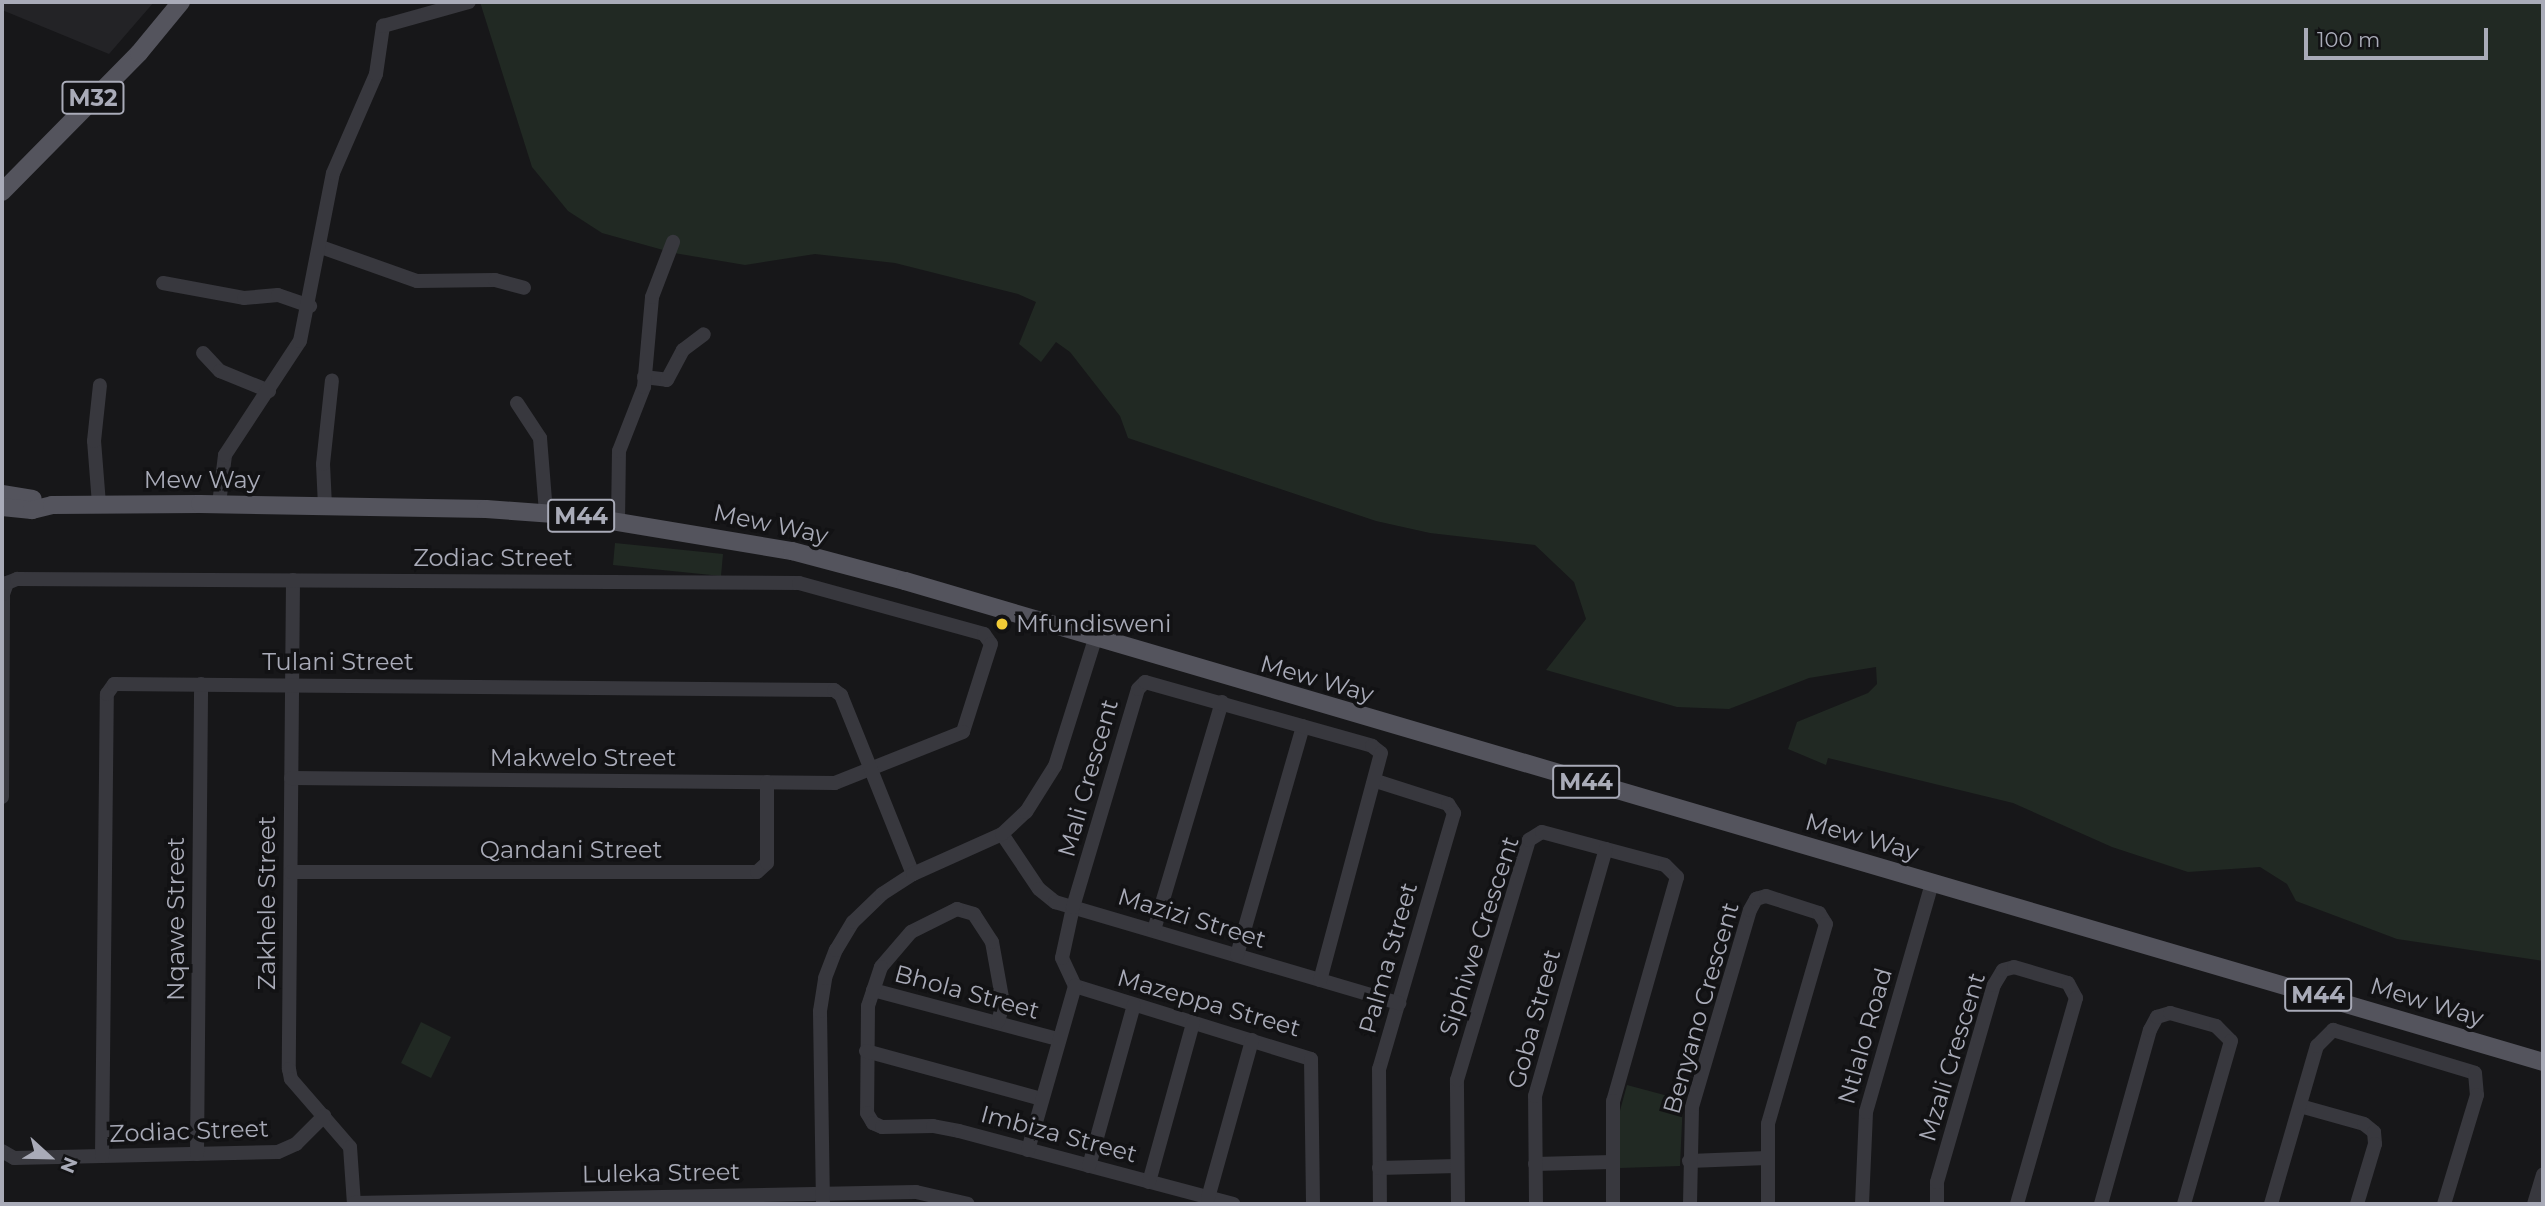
<!DOCTYPE html>
<style>
body{margin:0}
#map{position:relative;width:2545px;height:1206px;overflow:hidden;background:#171719;font-family:Montserrat,sans-serif}
div>[style]{position:absolute}
.built>*{inset:0;background:#232326}
.green>*{inset:0;background:#212923}
.minor>*{height:14px;margin:-7px;padding:0 7px;transform-origin:7px;border-radius:7px;background:#38383e}
.major>*{height:18px;margin:-9px;padding:0 9px;transform-origin:9px;border-radius:9px;background:#54545d}
.dots>*{width:19px;height:19px;translate:-50% -50%;box-sizing:border-box;border:4px solid #121214;border-radius:50%}
span{translate:-50% -50%;white-space:nowrap;text-align:center;line-height:1.15;-webkit-text-stroke:7px #121214;paint-order:stroke}
.shield-label span{padding:2px 5px;background:#121214;border:2px solid;border-radius:5px;-webkit-text-stroke-width:0}
.shield-label{font-size:23px;color:#a9abb8;font-weight:700}
.street-label{font-size:24px;color:#a9abb8}
.poi-label{font-size:24px;color:#a9abb8}
.left{translate:0 -50%;text-align:left}
.frame{position:absolute;inset:0;border:4px solid #a9abb8;pointer-events:none}
.north{position:absolute;left:14px;top:1122px;width:70px;height:70px;-webkit-text-stroke:5px #121214;paint-order:stroke;rotate:112deg;font-size:19px;font-weight:700;line-height:28px;text-align:center;color:#a9abb8}
.north::after{content:'';display:block;margin:auto;width:24px;height:32px;background:#a9abb8;clip-path:polygon(50% 0,100% 100%,50% 72%,0 100%)}
.scale{position:absolute;left:2304px;top:28px;width:184px;height:32px;box-sizing:border-box;border:4px solid #a9abb8;border-top:0;padding-left:9px;font-size:21px;line-height:24px;white-space:nowrap;color:#a9abb8;-webkit-text-stroke:5px #121214;paint-order:stroke}
</style>
<div id="map">
<div class="built">
<div style="clip-path:polygon(2px 2px,154px 2px,109px 54px,2px 10px)"></div>
</div>
<div class="green">
<div style="clip-path:polygon(480px 2px,2543px 2px,2543px 961px,2397px 939px,2296px 901px,2287px 884px,2260px 867px,2188px 872px,2112px 847px,2013px 803px,1828px 758px,1826px 765px,1788px 749px,1797px 722px,1868px 693px,1877px 684px,1876px 667px,1809px 678px,1729px 709px,1677px 707px,1546px 670px,1586px 619px,1574px 582px,1535px 545px,1430px 533px,1376px 521px,1128px 438px,1120px 416px,1070px 352px,1056px 342px,1041px 362px,1019px 344px,1036px 302px,1018px 294px,895px 263px,815px 254px,745px 265px,674px 253px,602px 233px,568px 211px,532px 167px)"></div>
<div style="clip-path:polygon(615px 543px,723px 554px,721px 576px,613px 565px)"></div>
<div style="clip-path:polygon(421px 1022px,451px 1037px,431px 1078px,401px 1063px)"></div>
<div style="clip-path:polygon(1627px 1085px,1683px 1100px,1680px 1166px,1620px 1168px,1618px 1118px)"></div>
</div>
<div class="minor">
<div style="left:321px;top:247px;width:102px;rotate:19.5deg"></div>
<div style="left:417px;top:281px;width:78px;rotate:-0.7deg"></div>
<div style="left:495px;top:280px;width:30px;rotate:15deg"></div>
<div style="left:163px;top:283px;width:82px;rotate:10.5deg"></div>
<div style="left:244px;top:298px;width:34px;rotate:-5deg"></div>
<div style="left:278px;top:295px;width:34px;rotate:19deg"></div>
<div style="left:203px;top:353px;width:25px;rotate:47deg"></div>
<div style="left:220px;top:371px;width:53px;rotate:22.2deg"></div>
<div style="left:644px;top:377px;width:23px;rotate:7deg"></div>
<div style="left:667px;top:380px;width:34px;rotate:-62deg"></div>
<div style="left:683px;top:350px;width:26px;rotate:-37deg"></div>
<div style="left:517px;top:403px;width:42px;rotate:56.7deg"></div>
<div style="left:540px;top:438px;width:74px;rotate:85.4deg"></div>
<div style="left:99px;top:504px;width:63px;rotate:-94.5deg"></div>
<div style="left:94px;top:441px;width:56px;rotate:-83.9deg"></div>
<div style="left:219px;top:504px;width:49px;rotate:-83deg"></div>
<div style="left:225px;top:455px;width:136px;rotate:-56.7deg"></div>
<div style="left:300px;top:341px;width:171px;rotate:-78.9deg"></div>
<div style="left:333px;top:173px;width:108px;rotate:-66.5deg"></div>
<div style="left:376px;top:74px;width:49px;rotate:-81.7deg"></div>
<div style="left:383px;top:26px;width:89px;rotate:-15.6deg"></div>
<div style="left:325px;top:506px;width:42px;rotate:-92.7deg"></div>
<div style="left:323px;top:464px;width:84px;rotate:-83.9deg"></div>
<div style="left:618px;top:521px;width:70px;rotate:-89.2deg"></div>
<div style="left:619px;top:451px;width:69px;rotate:-68.7deg"></div>
<div style="left:644px;top:387px;width:90px;rotate:-84.9deg"></div>
<div style="left:652px;top:297px;width:59px;rotate:-69.1deg"></div>
<div style="left:293px;top:580px;width:489px;rotate:90.5deg"></div>
<div style="left:289px;top:1069px;width:10px;rotate:79deg"></div>
<div style="left:291px;top:1079px;width:90px;rotate:49.1deg"></div>
<div style="left:350px;top:1147px;width:57px;rotate:86deg"></div>
<div style="left:1376px;top:781px;width:76px;rotate:17.7deg"></div>
<div style="left:1448px;top:804px;width:11px;rotate:56deg"></div>
<div style="left:1454px;top:813px;width:267px;rotate:106.3deg"></div>
<div style="left:1379px;top:1069px;width:135px;rotate:89.6deg"></div>
<div style="left:2px;top:797px;width:203px;rotate:-89.7deg"></div>
<div style="left:3px;top:594px;width:12px;rotate:-70deg"></div>
<div style="left:7px;top:583px;width:11px;rotate:-22deg"></div>
<div style="left:17px;top:579px;width:782px;rotate:0.29deg"></div>
<div style="left:799px;top:583px;width:192px;rotate:15.4deg"></div>
<div style="left:984px;top:634px;width:12px;rotate:55deg"></div>
<div style="left:991px;top:644px;width:92px;rotate:107.7deg"></div>
<div style="left:963px;top:732px;width:138px;rotate:158.3deg"></div>
<div style="left:835px;top:783px;width:544px;rotate:-179.47deg"></div>
<div style="left:1002px;top:834px;width:66px;rotate:56.1deg"></div>
<div style="left:1039px;top:889px;width:21px;rotate:39deg"></div>
<div style="left:1055px;top:902px;width:359px;rotate:16.4deg"></div>
<div style="left:291px;top:872px;width:466px"></div>
<div style="left:757px;top:872px;width:13px;rotate:-42deg"></div>
<div style="left:767px;top:863px;width:81px;rotate:-90deg"></div>
<div style="left:1154px;top:930px;width:238px;rotate:-73.4deg"></div>
<div style="left:1237px;top:955px;width:238px;rotate:-73.9deg"></div>
<div style="left:1075px;top:986px;width:31px;rotate:-115deg"></div>
<div style="left:1062px;top:958px;width:52px;rotate:-77.8deg"></div>
<div style="left:1073px;top:907px;width:227px;rotate:-73.4deg"></div>
<div style="left:1138px;top:689px;width:10px;rotate:-45deg"></div>
<div style="left:1145px;top:682px;width:236px;rotate:15.7deg"></div>
<div style="left:1372px;top:746px;width:11px;rotate:38deg"></div>
<div style="left:1381px;top:753px;width:235px;rotate:105deg"></div>
<div style="left:1075px;top:986px;width:247px;rotate:17.2deg"></div>
<div style="left:1311px;top:1059px;width:145px;rotate:89.2deg"></div>
<div style="left:873px;top:990px;width:190px;rotate:14.9deg"></div>
<div style="left:998px;top:1022px;width:20px;rotate:-75deg"></div>
<div style="left:1003px;top:1003px;width:62px;rotate:-100.2deg"></div>
<div style="left:992px;top:942px;width:33px;rotate:-123deg"></div>
<div style="left:974px;top:914px;width:18px;rotate:-164deg"></div>
<div style="left:957px;top:909px;width:51px;rotate:153.4deg"></div>
<div style="left:911px;top:932px;width:46px;rotate:130.6deg"></div>
<div style="left:881px;top:967px;width:41px;rotate:108.4deg"></div>
<div style="left:868px;top:1006px;width:107px;rotate:90.5deg"></div>
<div style="left:867px;top:1113px;width:12px;rotate:59deg"></div>
<div style="left:873px;top:1123px;width:10px;rotate:24deg"></div>
<div style="left:882px;top:1127px;width:51px;rotate:-1.1deg"></div>
<div style="left:933px;top:1126px;width:26px;rotate:11deg"></div>
<div style="left:959px;top:1131px;width:284px;rotate:14.9deg"></div>
<div style="left:866px;top:1051px;width:181px;rotate:15.3deg"></div>
<div style="left:2300px;top:1106px;width:66px;rotate:15.7deg"></div>
<div style="left:2364px;top:1124px;width:13px;rotate:39deg"></div>
<div style="left:2374px;top:1132px;width:12px;rotate:85deg"></div>
<div style="left:2375px;top:1144px;width:63px;rotate:106.7deg"></div>
<div style="left:1028px;top:1150px;width:171px;rotate:-74deg"></div>
<div style="left:2px;top:1151px;width:14px;rotate:30deg"></div>
<div style="left:14px;top:1158px;width:264px;rotate:-1.3deg"></div>
<div style="left:278px;top:1152px;width:20px;rotate:-24deg"></div>
<div style="left:296px;top:1144px;width:40px;rotate:-45deg"></div>
<div style="left:197px;top:1154px;width:470px;rotate:-89.5deg"></div>
<div style="left:102px;top:1156px;width:462px;rotate:-89.4deg"></div>
<div style="left:107px;top:694px;width:12px;rotate:-55deg"></div>
<div style="left:114px;top:684px;width:720px;rotate:0.48deg"></div>
<div style="left:834px;top:690px;width:9px;rotate:36deg"></div>
<div style="left:841px;top:695px;width:193px;rotate:68.1deg"></div>
<div style="left:1689px;top:1161px;width:78px;rotate:-2.2deg"></div>
<div style="left:1535px;top:1164px;width:77px;rotate:-1.5deg"></div>
<div style="left:1089px;top:1166px;width:167px;rotate:-74.4deg"></div>
<div style="left:1379px;top:1168px;width:78px;rotate:-1.5deg"></div>
<div style="left:1149px;top:1182px;width:165px;rotate:-74.5deg"></div>
<div style="left:1208px;top:1198px;width:164px;rotate:-74.4deg"></div>
<div style="left:354px;top:1203px;width:562px;rotate:-1.12deg"></div>
<div style="left:916px;top:1192px;width:53px;rotate:13deg"></div>
<div style="left:823px;top:1204px;width:193px;rotate:-90.9deg"></div>
<div style="left:820px;top:1011px;width:33px;rotate:-81deg"></div>
<div style="left:825px;top:978px;width:30px;rotate:-69deg"></div>
<div style="left:836px;top:950px;width:33px;rotate:-59deg"></div>
<div style="left:853px;top:922px;width:40px;rotate:-44deg"></div>
<div style="left:882px;top:894px;width:37px;rotate:-33deg"></div>
<div style="left:913px;top:874px;width:98px;rotate:-24.2deg"></div>
<div style="left:1002px;top:834px;width:33px;rotate:-43deg"></div>
<div style="left:1026px;top:812px;width:54px;rotate:-57.8deg"></div>
<div style="left:1055px;top:766px;width:133px;rotate:-72.5deg"></div>
<div style="left:1458px;top:1204px;width:124px;rotate:-90.5deg"></div>
<div style="left:1457px;top:1080px;width:251px;rotate:-73.3deg"></div>
<div style="left:1529px;top:840px;width:15px;rotate:-32deg"></div>
<div style="left:1542px;top:832px;width:127px;rotate:15deg"></div>
<div style="left:1665px;top:865px;width:17px;rotate:45deg"></div>
<div style="left:1677px;top:877px;width:233px;rotate:105.9deg"></div>
<div style="left:1613px;top:1101px;width:103px;rotate:90deg"></div>
<div style="left:1536px;top:1204px;width:108px;rotate:-90.5deg"></div>
<div style="left:1535px;top:1096px;width:257px;rotate:-74deg"></div>
<div style="left:1690px;top:1204px;width:97px;rotate:-88.8deg"></div>
<div style="left:1692px;top:1107px;width:205px;rotate:-73.6deg"></div>
<div style="left:1750px;top:910px;width:13px;rotate:-61deg"></div>
<div style="left:1756px;top:899px;width:10px;rotate:-17deg"></div>
<div style="left:1766px;top:896px;width:56px;rotate:17.8deg"></div>
<div style="left:1819px;top:913px;width:13px;rotate:58deg"></div>
<div style="left:1826px;top:924px;width:208px;rotate:106.2deg"></div>
<div style="left:1768px;top:1124px;width:80px;rotate:90deg"></div>
<div style="left:1862px;top:1204px;width:92px;rotate:-87.5deg"></div>
<div style="left:1866px;top:1112px;width:238px;rotate:-73.9deg"></div>
<div style="left:1937px;top:1204px;width:22px;rotate:-90deg"></div>
<div style="left:1937px;top:1182px;width:205px;rotate:-73.9deg"></div>
<div style="left:1994px;top:985px;width:17px;rotate:-59deg"></div>
<div style="left:2003px;top:970px;width:11px;rotate:-15deg"></div>
<div style="left:2014px;top:967px;width:56px;rotate:16.5deg"></div>
<div style="left:2068px;top:983px;width:17px;rotate:62deg"></div>
<div style="left:2076px;top:998px;width:214px;rotate:106deg"></div>
<div style="left:2101px;top:1204px;width:181px;rotate:-74.3deg"></div>
<div style="left:2150px;top:1030px;width:15px;rotate:-62deg"></div>
<div style="left:2157px;top:1017px;width:14px;rotate:-17deg"></div>
<div style="left:2170px;top:1013px;width:48px;rotate:15.8deg"></div>
<div style="left:2216px;top:1026px;width:21px;rotate:45deg"></div>
<div style="left:2231px;top:1041px;width:170px;rotate:106.1deg"></div>
<div style="left:2271px;top:1204px;width:165px;rotate:-73.8deg"></div>
<div style="left:2317px;top:1046px;width:23px;rotate:-45deg"></div>
<div style="left:2333px;top:1030px;width:148px;rotate:16.8deg"></div>
<div style="left:2475px;top:1073px;width:22px;rotate:85deg"></div>
<div style="left:2477px;top:1095px;width:114px;rotate:106.8deg"></div>
<div style="left:2534px;top:1204px;width:31px;rotate:-73deg"></div>
</div>
<div class="major">
<div style="left:2px;top:192px;width:195px;rotate:-45.4deg"></div>
<div style="left:139px;top:53px;width:66px;rotate:-50.5deg"></div>
<div style="left:2px;top:494px;width:31px;rotate:9deg"></div>
<div style="left:2px;top:507px;width:30px;rotate:6deg"></div>
<div style="left:32px;top:510px;width:21px;rotate:-14deg"></div>
<div style="left:52px;top:505px;width:148px;rotate:-0.4deg"></div>
<div style="left:200px;top:504px;width:286px;rotate:1deg"></div>
<div style="left:486px;top:509px;width:96px;rotate:4.2deg"></div>
<div style="left:582px;top:516px;width:213px;rotate:9.5deg"></div>
<div style="left:792px;top:551px;width:117px;rotate:14.9deg"></div>
<div style="left:905px;top:581px;width:1707px;rotate:16.36deg"></div>
</div>
<div class="dots">
<div style="left:1002px;top:624px;background:#f1cb36"></div>
</div>
<div class="shield-label">
<span style="left:93px;top:98px">M32</span>
<span style="left:581px;top:516px">M44</span>
<span style="left:1586px;top:782px">M44</span>
<span style="left:2318px;top:995px">M44</span>
</div>
<div class="street-label">
<span style="left:202px;top:480px">Mew Way</span>
<span style="left:771px;top:524px;rotate:12deg">Mew Way</span>
<span style="left:493px;top:558px">Zodiac Street</span>
<span style="left:338px;top:662px">Tulani Street</span>
<span style="left:1317px;top:679px;rotate:16deg">Mew Way</span>
<span style="left:583px;top:758px">Makwelo Street</span>
<span style="left:1088px;top:778px;rotate:-74deg">Mali Crescent</span>
<span style="left:1862px;top:837px;rotate:16deg">Mew Way</span>
<span style="left:571px;top:850px">Qandani Street</span>
<span style="left:267px;top:903px;rotate:-90deg">Zakhele Street</span>
<span style="left:1192px;top:918px;rotate:17deg">Mazizi Street</span>
<span style="left:176px;top:919px;rotate:-90deg">Nqawe Street</span>
<span style="left:1479px;top:936px;rotate:-72deg">Siphiwe Crescent</span>
<span style="left:1388px;top:958px;rotate:-74deg">Palma Street</span>
<span style="left:967px;top:992px;rotate:15deg">Bhola Street</span>
<span style="left:2427px;top:1002px;rotate:17deg">Mew Way</span>
<span style="left:1209px;top:1003px;rotate:16deg">Mazeppa Street</span>
<span style="left:1701px;top:1008px;rotate:-74deg">Benyano Crescent</span>
<span style="left:1534px;top:1019px;rotate:-75deg">Goba Street</span>
<span style="left:1865px;top:1036px;rotate:-74deg">Ntlalo Road</span>
<span style="left:1952px;top:1057px;rotate:-73deg">Mzali Crescent</span>
<span style="left:189px;top:1131px;rotate:-2deg">Zodiac Street</span>
<span style="left:1059px;top:1134px;rotate:15deg">Imbiza Street</span>
<span style="left:661px;top:1173px;rotate:-1deg">Luleka Street</span>
</div>
<div class="poi-label">
<span class="left" style="left:1016px;top:624px">Mfundisweni</span>
</div>
<div class="frame"></div>
<div class="north">N</div>
<div class="scale">100 m</div>
</div>
